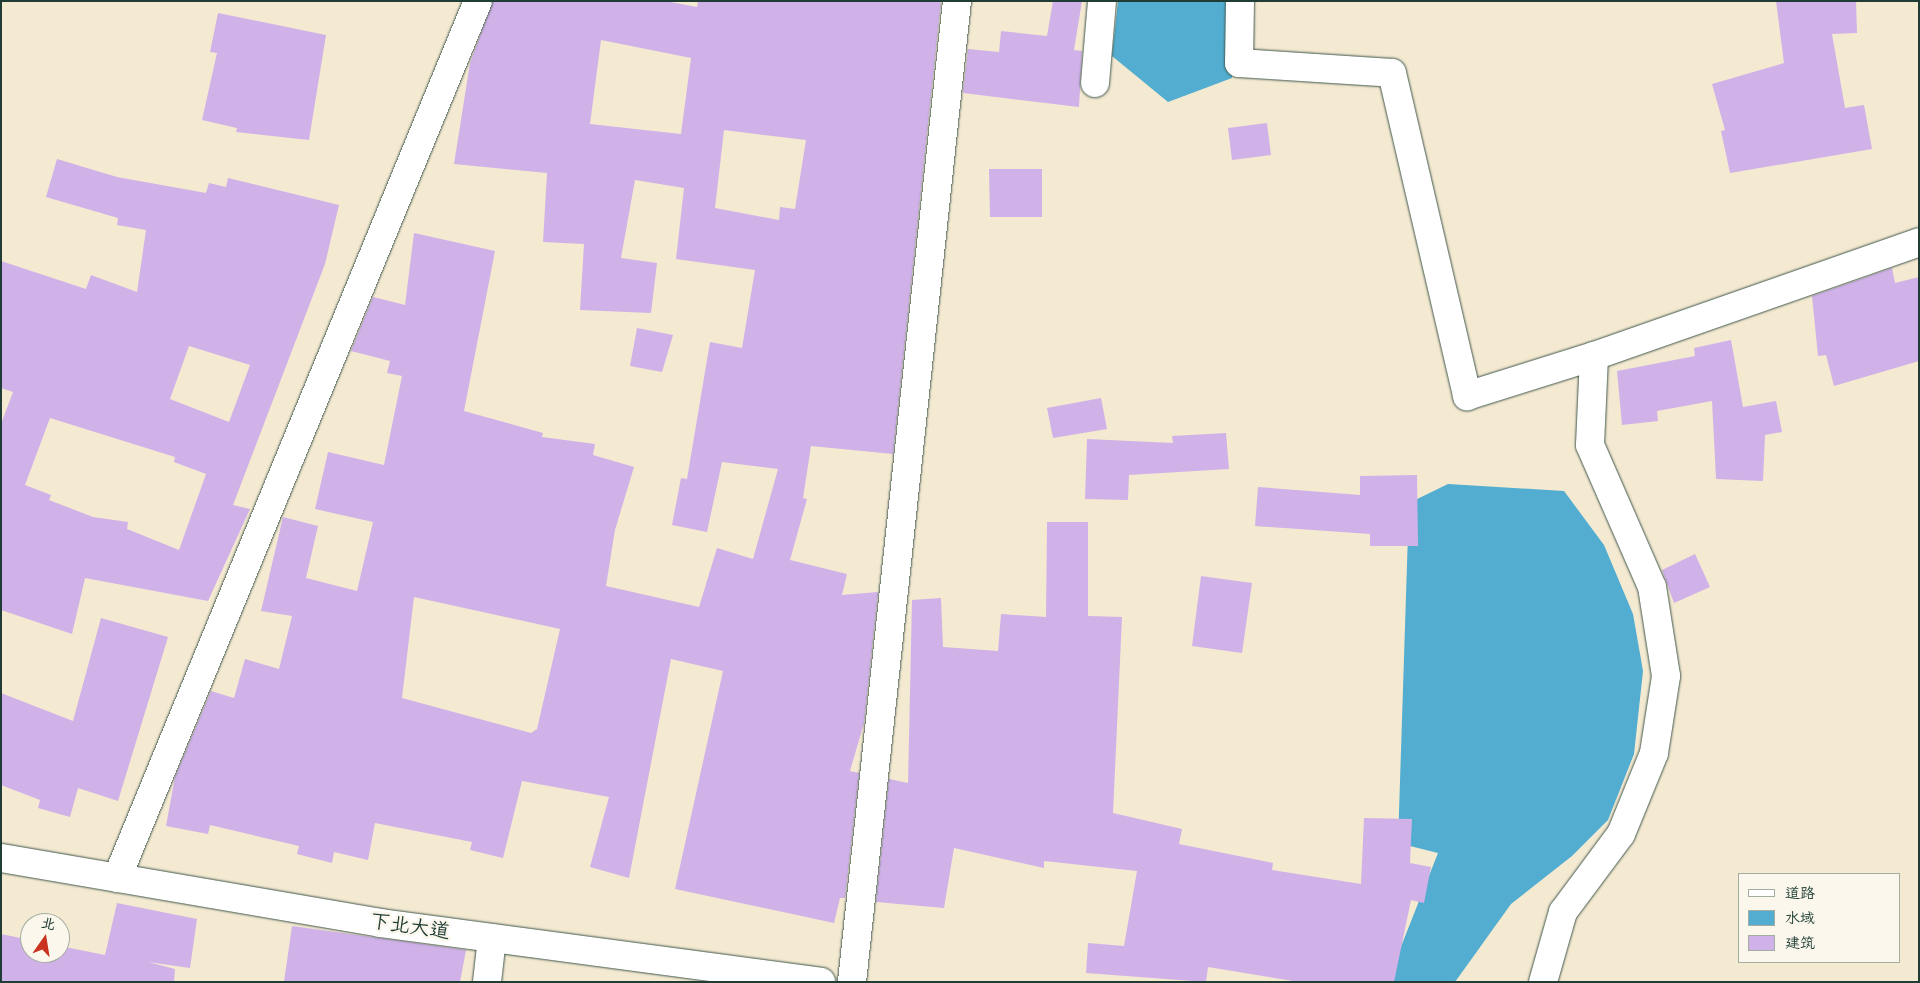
<!DOCTYPE html>
<meta charset="utf-8">
<style>
body{margin:0}
#map{position:relative;width:1920px;height:983px;overflow:hidden;background:#f4e9d1;font-family:Caveat,"LXGW WenKai TC",sans-serif}
div>[style]{position:absolute}
.water>*{inset:0;background:#52add0}
.building>*{inset:0;background:#d0b2e9}
.roads{filter:drop-shadow(0 0 1px #3f574c) drop-shadow(0 0 1px #3f574c)}
.minor>*{height:28px;margin:-14px;padding:0 14px;transform-origin:14px;border-radius:14px;background:#fff}
.tertiary>*{height:28px;margin:-14px;padding:0 14px;transform-origin:14px;border-radius:14px;background:#fff}
span{translate:-50% -50%;white-space:nowrap;text-align:center;line-height:1.15;-webkit-text-stroke:5px #fbf7ec;paint-order:stroke}
.street-label{font-size:20px;color:#1f3d34}
.frame{position:absolute;inset:0;border:2px solid #1f3d34;pointer-events:none}
.legend{position:absolute;left:1738px;top:873px;width:162px;height:90px;box-sizing:border-box;background:#fbf7ec;border:1px solid #a3ada2;margin:0;padding:6px 9px;list-style:none;font-size:15px;color:#1f3d34}
.legend li{display:flex;align-items:center;gap:10px;height:25px}
.legend b{width:25px;border:1px solid #a3ada2}
.north{position:absolute;left:20px;top:913px;width:50px;height:50px;box-sizing:border-box;background:#fbf7ec;border:1px solid #a3ada2;border-radius:50%;rotate:13deg;font-size:14px;font-weight:700;line-height:20px;text-align:center;color:#1f3d34}
.north::after{content:'';display:block;margin:auto;width:18px;height:22px;background:#c8321e;clip-path:polygon(50% 0,100% 100%,50% 72%,0 100%)}
</style>
<div id="map">
<div class="water">
<div style="clip-path:polygon(1118px 1px,1231px 1px,1232px 78px,1168px 102px,1112px 56px)"></div>
<div style="clip-path:polygon(1448px 484px,1564px 491px,1604px 545px,1633px 614px,1643px 671px,1634px 754px,1608px 820px,1572px 856px,1511px 904px,1455px 982px,1387px 982px,1438px 853px,1398px 843px,1409px 503px)"></div>
</div>
<div class="building">
<div style="clip-path:polygon(evenodd,493px 1px,665px 1px,697px 7px,698px 1px,941px 1px,893px 454px,811px 446px,803px 498px,807px 499px,790px 560px,847px 574px,842px 595px,878px 592px,864px 723px,850px 771px,859px 773px,845px 898px,840px 898px,834px 923px,675px 889px,723px 671px,671px 659px,629px 878px,590px 867px,609px 797px,522px 781px,503px 858px,470px 850px,472px 842px,375px 823px,368px 860px,334px 852px,332px 863px,297px 854px,299px 846px,210px 825px,208px 834px,166px 826px,175px 777px,211px 691px,234px 698px,245px 659px,279px 669px,292px 616px,261px 611px,283px 517px,318px 526px,306px 578px,357px 591px,373px 522px,315px 509px,328px 452px,384px 465px,402px 376px,387px 373px,390px 361px,351px 351px,373px 297px,405px 305px,414px 233px,495px 251px,464px 411px,543px 433px,542px 437px,595px 444px,593px 455px,634px 467px,615px 530px,606px 586px,699px 607px,717px 548px,753px 559px,778px 469px,722px 462px,707px 532px,672px 525px,681px 478px,687px 479px,710px 342px,742px 348px,755px 270px,676px 259px,684px 188px,635px 180px,621px 258px,657px 263px,651px 313px,580px 310px,584px 244px,543px 242px,547px 173px,454px 164px,470px 63px,493px 1px,601px 40px,691px 58px,681px 134px,590px 124px,601px 40px,493px 1px,724px 130px,806px 140px,795px 209px,780px 207px,779px 220px,715px 208px,724px 130px,493px 1px,414px 597px,560px 629px,537px 729px,531px 733px,402px 698px,414px 597px)"></div>
<div style="clip-path:polygon(1053px 1px,1082px 1px,1074px 50px,1082px 51px,1079px 107px,963px 93px,968px 49px,999px 52px,1001px 31px,1047px 36px)"></div>
<div style="clip-path:polygon(1776px 1px,1856px 1px,1857px 33px,1832px 34px,1845px 108px,1864px 105px,1872px 149px,1730px 173px,1721px 131px,1725px 130px,1712px 84px,1784px 63px)"></div>
<div style="clip-path:polygon(218px 13px,326px 35px,309px 140px,236px 132px,237px 128px,202px 120px,217px 53px,210px 52px)"></div>
<div style="clip-path:polygon(1267px 123px,1271px 155px,1232px 160px,1228px 128px)"></div>
<div style="clip-path:polygon(evenodd,57px 159px,117px 177px,206px 193px,209px 183px,226px 187px,228px 178px,339px 205px,325px 264px,233px 505px,250px 509px,208px 601px,85px 578px,72px 634px,1px 610px,1px 424px,13px 392px,1px 388px,1px 261px,86px 289px,91px 275px,137px 292px,146px 230px,117px 225px,118px 218px,46px 197px,57px 159px,189px 346px,250px 365px,229px 422px,170px 399px,189px 346px,57px 159px,50px 418px,175px 457px,174px 462px,206px 474px,179px 550px,127px 529px,128px 522px,93px 517px,49px 500px,51px 495px,25px 485px,50px 418px)"></div>
<div style="clip-path:polygon(989px 169px,1042px 169px,1042px 217px,990px 217px)"></div>
<div style="clip-path:polygon(1892px 268px,1895px 283px,1919px 277px,1919px 361px,1834px 386px,1826px 355px,1818px 356px,1812px 296px)"></div>
<div style="clip-path:polygon(637px 328px,673px 335px,662px 372px,630px 366px)"></div>
<div style="clip-path:polygon(1731px 340px,1743px 407px,1776px 401px,1782px 432px,1765px 435px,1763px 481px,1716px 479px,1712px 401px,1657px 411px,1658px 421px,1622px 425px,1617px 371px,1695px 356px,1694px 348px)"></div>
<div style="clip-path:polygon(1101px 398px,1107px 429px,1053px 438px,1047px 408px)"></div>
<div style="clip-path:polygon(1226px 433px,1229px 469px,1129px 475px,1128px 500px,1085px 499px,1087px 439px,1173px 443px,1172px 436px)"></div>
<div style="clip-path:polygon(1417px 475px,1418px 546px,1370px 546px,1370px 534px,1255px 526px,1258px 487px,1360px 495px,1360px 476px)"></div>
<div style="clip-path:polygon(1047px 522px,1088px 522px,1088px 616px,1122px 617px,1113px 813px,1182px 829px,1179px 844px,1273px 863px,1272px 870px,1361px 884px,1364px 818px,1412px 819px,1410px 863px,1431px 867px,1424px 903px,1411px 900px,1394px 982px,1299px 982px,1208px 967px,1206px 982px,1086px 973px,1088px 943px,1124px 946px,1137px 871px,1044px 861px,1044px 868px,954px 848px,944px 908px,876px 902px,889px 779px,908px 783px,912px 600px,941px 598px,943px 647px,998px 651px,1001px 614px,1046px 617px)"></div>
<div style="clip-path:polygon(1695px 554px,1710px 587px,1674px 603px,1662px 570px)"></div>
<div style="clip-path:polygon(1201px 576px,1252px 583px,1242px 653px,1192px 646px)"></div>
<div style="clip-path:polygon(101px 618px,168px 637px,118px 801px,78px 788px,70px 817px,38px 808px,40px 800px,1px 785px,1px 693px,73px 721px)"></div>
<div style="clip-path:polygon(117px 903px,197px 919px,190px 968px,148px 962px,175px 969px,174px 982px,1px 982px,1px 934px,30px 940px,30px 953px,60px 953px,60px 946px,105px 955px)"></div>
<div style="clip-path:polygon(292px 926px,466px 950px,460px 982px,284px 982px)"></div>
</div>
<div class="roads">
<div class="minor">
<div style="left:1240px;top:1px;width:62px;rotate:90.9deg"></div>
<div style="left:1239px;top:63px;width:153px;rotate:3.7deg"></div>
<div style="left:1392px;top:73px;width:332px;rotate:76.9deg"></div>
<div style="left:1467px;top:396px;width:133px;rotate:-17.5deg"></div>
<div style="left:1095px;top:83px;width:82px;rotate:-85.1deg"></div>
<div style="left:117px;top:878px;width:948px;rotate:-67.63deg"></div>
<div style="left:487px;top:982px;width:44px;rotate:-83.5deg"></div>
<div style="left:852px;top:982px;width:987px;rotate:-83.89deg"></div>
<div style="left:1543px;top:982px;width:73px;rotate:-74.1deg"></div>
<div style="left:1563px;top:912px;width:97px;rotate:-53.4deg"></div>
<div style="left:1621px;top:834px;width:87px;rotate:-67.8deg"></div>
<div style="left:1654px;top:753px;width:78px;rotate:-81.1deg"></div>
<div style="left:1666px;top:676px;width:90px;rotate:-98.9deg"></div>
<div style="left:1652px;top:587px;width:155px;rotate:-113.6deg"></div>
<div style="left:1590px;top:445px;width:89px;rotate:-87.4deg"></div>
<div style="left:1594px;top:356px;width:344px;rotate:-19.3deg"></div>
</div>
<div class="tertiary">
<div style="left:1px;top:858px;width:385px;rotate:9.7deg"></div>
<div style="left:380px;top:923px;width:445px;rotate:7.6deg"></div>
</div>
</div>
<div class="street-label">
<span style="left:410px;top:926px;rotate:8deg">下北大道</span>
</div>
<div class="frame"></div>
<ul class="legend">
<li><b style="height:6px;background:#fff"></b>道路</li>
<li><b style="height:14px;background:#52add0"></b>水域</li>
<li><b style="height:14px;background:#d0b2e9"></b>建筑</li>
</ul>
<div class="north">北</div>
</div>
